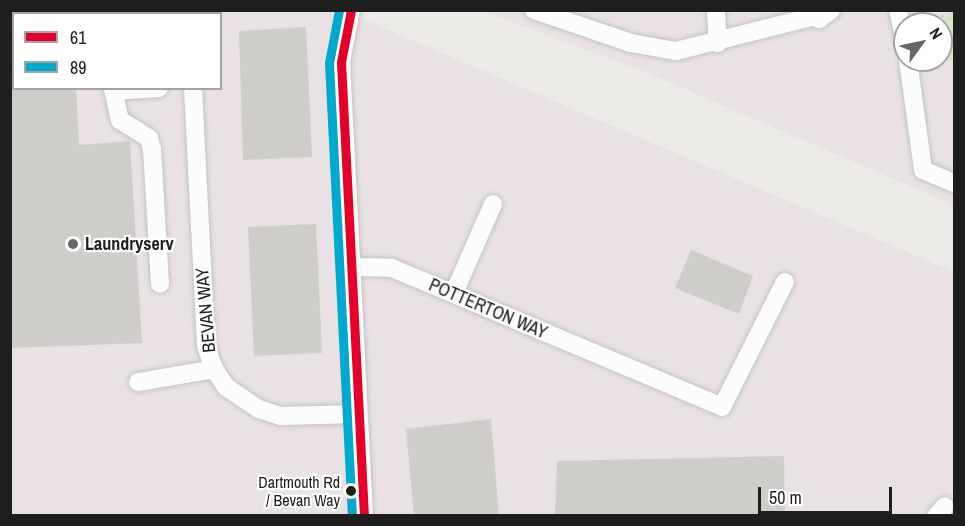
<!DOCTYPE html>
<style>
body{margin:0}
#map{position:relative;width:965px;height:526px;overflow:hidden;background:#ecebe7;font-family:"Archivo Narrow",sans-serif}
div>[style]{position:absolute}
.industrial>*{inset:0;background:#e9e1e4}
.grass>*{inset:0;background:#d5e7c9}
.building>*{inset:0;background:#cfcdca}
.path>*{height:3px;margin-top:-1.5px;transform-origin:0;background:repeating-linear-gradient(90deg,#d5cbc7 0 3px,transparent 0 6px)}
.roads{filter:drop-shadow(0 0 2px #c3c3c1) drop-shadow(0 0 2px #c3c3c1)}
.minor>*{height:18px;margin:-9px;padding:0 9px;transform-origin:9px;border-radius:9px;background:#fcfcfb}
.bus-1>*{height:9px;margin:-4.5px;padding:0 4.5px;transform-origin:4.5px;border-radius:4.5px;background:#e4002b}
.bus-2>*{height:9px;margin:-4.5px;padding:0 4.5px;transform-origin:4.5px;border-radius:4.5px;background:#00a9ce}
.dots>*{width:16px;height:16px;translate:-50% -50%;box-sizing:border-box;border:3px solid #fff;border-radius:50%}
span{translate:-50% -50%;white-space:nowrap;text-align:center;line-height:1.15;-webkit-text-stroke:4.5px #fff;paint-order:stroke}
.bus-label{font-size:16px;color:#1e1e1e}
.right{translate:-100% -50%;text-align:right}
.poi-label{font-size:18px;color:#1e1e1e;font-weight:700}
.left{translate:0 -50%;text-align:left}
.street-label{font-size:18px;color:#1e1e1e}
.frame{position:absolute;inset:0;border:12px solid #1e1e1e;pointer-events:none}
.legend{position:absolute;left:12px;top:12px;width:210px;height:78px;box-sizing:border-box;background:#fff;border:2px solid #a5a5a5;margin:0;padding:8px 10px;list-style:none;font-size:18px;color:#1e1e1e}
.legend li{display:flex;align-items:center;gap:12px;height:30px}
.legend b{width:30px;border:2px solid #a5a5a5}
.north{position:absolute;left:893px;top:12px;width:60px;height:60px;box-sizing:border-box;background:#fff;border:2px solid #a5a5a5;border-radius:50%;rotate:57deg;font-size:16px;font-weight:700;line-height:24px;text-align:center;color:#1e1e1e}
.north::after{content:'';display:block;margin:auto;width:21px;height:27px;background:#666664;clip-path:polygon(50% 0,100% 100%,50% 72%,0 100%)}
.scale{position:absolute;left:758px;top:487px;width:134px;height:27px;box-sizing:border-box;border:3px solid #1e1e1e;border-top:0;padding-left:8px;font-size:18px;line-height:21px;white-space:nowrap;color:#1e1e1e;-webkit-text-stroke:4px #fff;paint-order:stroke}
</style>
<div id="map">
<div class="industrial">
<div style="clip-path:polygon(evenodd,10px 11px,343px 11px,954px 272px,954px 515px,11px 515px,10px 11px,14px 14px,220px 14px,220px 88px,14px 88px,14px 14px)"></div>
<div style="clip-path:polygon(evenodd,483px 11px,954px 11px,954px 205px,646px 72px,483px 11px,905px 24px,941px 24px,941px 60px,905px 60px,905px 24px)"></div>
</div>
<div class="grass">
<div style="clip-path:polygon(947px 11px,954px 11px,954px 64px,941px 54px,941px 24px,934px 24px,949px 16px)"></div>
</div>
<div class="building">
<div style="clip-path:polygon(306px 27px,312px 157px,243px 160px,239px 31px)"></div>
<div style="clip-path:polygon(10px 88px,76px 88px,79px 145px,130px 141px,142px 343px,10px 348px)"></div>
<div style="clip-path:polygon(316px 224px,322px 353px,254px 356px,248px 227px)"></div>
<div style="clip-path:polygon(691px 250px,753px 276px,739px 314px,675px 288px)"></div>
<div style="clip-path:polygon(491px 419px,499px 516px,414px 516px,406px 429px)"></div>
<div style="clip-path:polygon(784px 456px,785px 516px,555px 516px,557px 461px)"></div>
</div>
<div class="path">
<div style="left:918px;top:23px;width:30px;rotate:-17deg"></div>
</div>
<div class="roads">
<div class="minor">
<div style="left:110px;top:10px;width:4px;rotate:90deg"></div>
<div style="left:351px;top:10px;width:53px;rotate:100.9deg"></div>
<div style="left:341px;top:62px;width:455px;rotate:87.1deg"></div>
<div style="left:534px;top:10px;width:102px;rotate:18.8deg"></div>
<div style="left:631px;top:43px;width:46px;rotate:10.1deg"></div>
<div style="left:676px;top:51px;width:139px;rotate:-14.1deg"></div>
<div style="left:716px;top:10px;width:33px;rotate:87deg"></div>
<div style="left:807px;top:10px;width:15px;rotate:37deg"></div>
<div style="left:819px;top:19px;width:15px;rotate:-37deg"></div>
<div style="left:898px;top:10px;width:31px;rotate:77deg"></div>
<div style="left:908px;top:60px;width:111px;rotate:82.2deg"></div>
<div style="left:923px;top:170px;width:34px;rotate:23deg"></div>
<div style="left:113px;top:88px;width:33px;rotate:78deg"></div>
<div style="left:120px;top:120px;width:34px;rotate:32deg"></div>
<div style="left:149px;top:138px;width:11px;rotate:75deg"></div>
<div style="left:152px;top:149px;width:135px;rotate:86.6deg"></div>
<div style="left:193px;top:88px;width:258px;rotate:87.1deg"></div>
<div style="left:206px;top:346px;width:24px;rotate:71deg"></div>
<div style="left:214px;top:369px;width:22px;rotate:56deg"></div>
<div style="left:226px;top:387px;width:40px;rotate:34deg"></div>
<div style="left:259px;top:409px;width:23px;rotate:18deg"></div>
<div style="left:281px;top:416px;width:77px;rotate:-1.5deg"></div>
<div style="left:113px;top:91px;width:46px;rotate:-3.7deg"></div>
<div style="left:353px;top:267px;width:39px;rotate:1deg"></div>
<div style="left:392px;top:268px;width:358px;rotate:22.8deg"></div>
<div style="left:722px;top:407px;width:140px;rotate:-63.3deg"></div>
<div style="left:454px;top:293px;width:97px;rotate:-66.3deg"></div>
<div style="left:138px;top:382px;width:77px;rotate:-9.7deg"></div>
<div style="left:936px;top:516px;width:13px;rotate:-48deg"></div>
</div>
</div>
<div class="bus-1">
<div style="left:351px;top:10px;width:53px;rotate:100.9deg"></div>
<div style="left:341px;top:62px;width:455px;rotate:87.1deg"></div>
</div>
<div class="bus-2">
<div style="left:339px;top:10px;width:54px;rotate:100.7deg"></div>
<div style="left:329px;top:63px;width:454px;rotate:87.1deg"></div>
</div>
<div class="dots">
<div style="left:73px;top:244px;background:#666664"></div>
<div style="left:351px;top:491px;background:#1e1e1e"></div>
</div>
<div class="bus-label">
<span class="right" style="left:340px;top:491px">Dartmouth Rd<br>/ Bevan Way</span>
</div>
<div class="poi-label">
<span class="left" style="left:85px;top:244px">Laundryserv</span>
</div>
<div class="street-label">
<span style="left:488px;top:309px;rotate:23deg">POTTERTON WAY</span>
<span style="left:206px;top:310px;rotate:-95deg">BEVAN WAY</span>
</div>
<div class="frame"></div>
<ul class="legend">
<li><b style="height:8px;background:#e4002b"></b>61</li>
<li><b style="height:8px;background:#00a9ce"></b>89</li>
</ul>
<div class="north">N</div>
<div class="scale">50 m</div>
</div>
